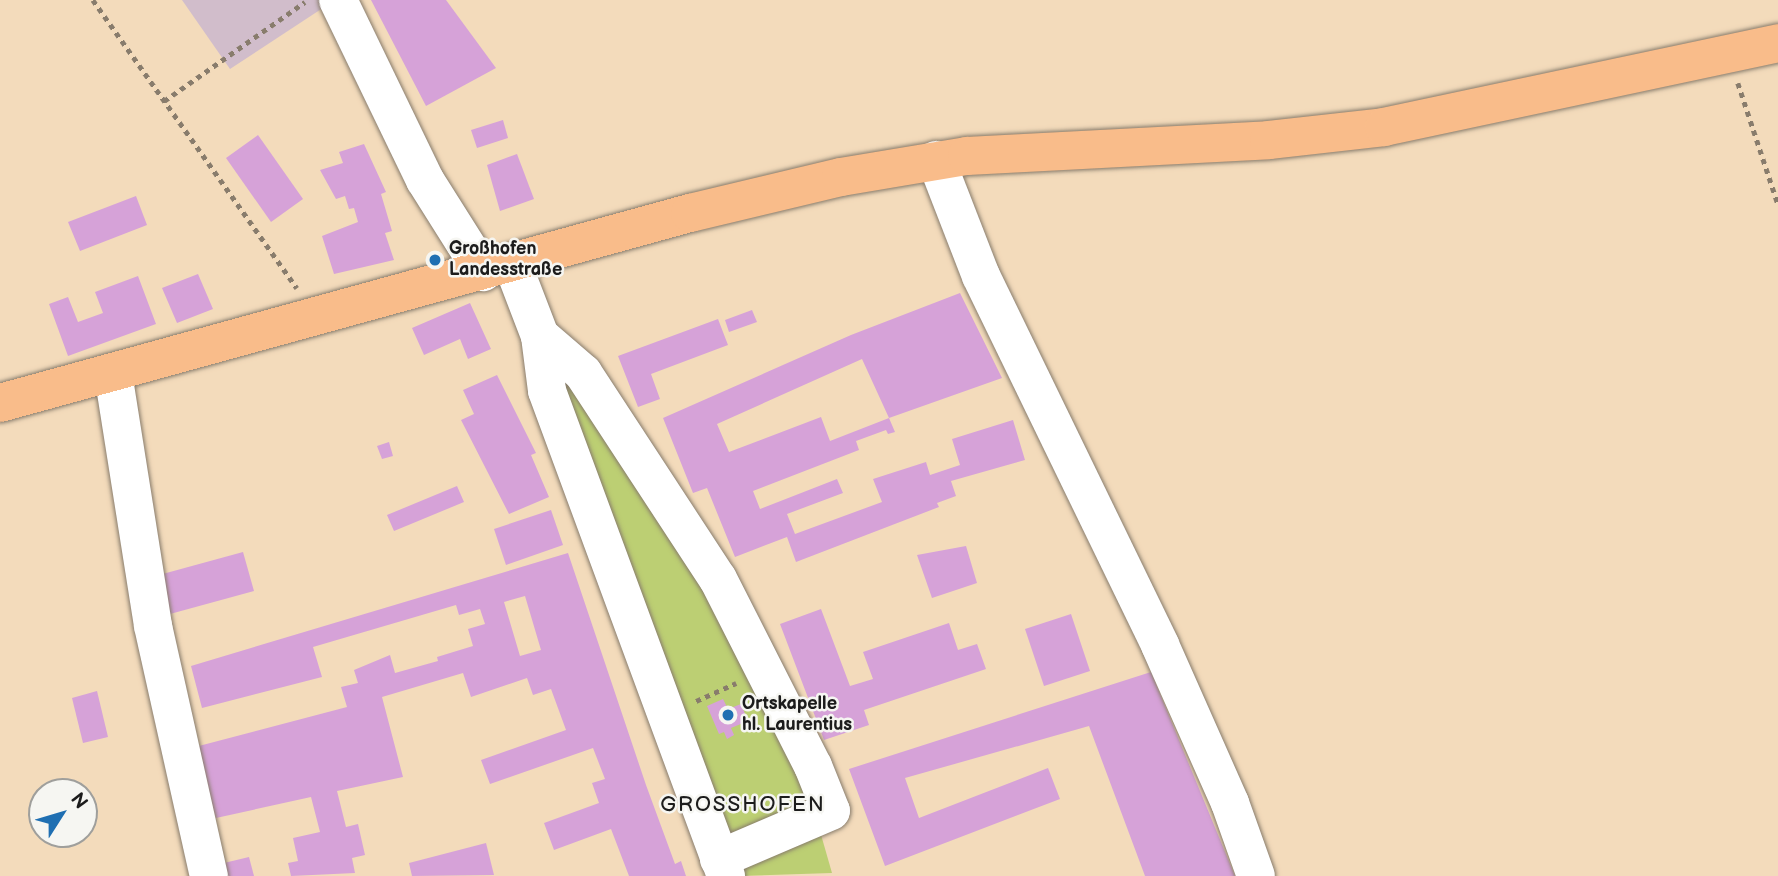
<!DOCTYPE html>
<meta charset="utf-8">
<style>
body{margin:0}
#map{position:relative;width:1778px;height:876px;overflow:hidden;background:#f3dbbb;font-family:"Balsamiq Sans",sans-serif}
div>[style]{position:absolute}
.industrial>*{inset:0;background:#d1bdcb}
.green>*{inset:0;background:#bccf73}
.building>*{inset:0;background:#d6a2d8}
.path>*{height:4.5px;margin-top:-2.25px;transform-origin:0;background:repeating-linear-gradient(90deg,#887c6c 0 5px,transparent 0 10px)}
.roads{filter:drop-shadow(0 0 2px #887c6c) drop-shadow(0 0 2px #887c6c)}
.minor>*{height:38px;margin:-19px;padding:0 19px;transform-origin:19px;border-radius:19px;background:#fff}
.major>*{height:38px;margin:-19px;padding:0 19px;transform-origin:19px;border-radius:19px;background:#f9bc8a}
.dots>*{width:19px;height:19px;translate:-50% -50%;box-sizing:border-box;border:4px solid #f6f6f2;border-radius:50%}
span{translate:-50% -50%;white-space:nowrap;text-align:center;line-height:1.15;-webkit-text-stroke:5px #f6f6f2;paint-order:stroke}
.poi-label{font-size:18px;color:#1c1c1c;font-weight:700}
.left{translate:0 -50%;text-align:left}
.quarter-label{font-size:21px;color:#1c1c1c;letter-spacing:2px}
.north{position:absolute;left:28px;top:778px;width:70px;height:70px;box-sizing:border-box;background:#f6f6f2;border:2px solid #9f9f9c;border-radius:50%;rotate:53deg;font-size:19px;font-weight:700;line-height:28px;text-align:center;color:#1c1c1c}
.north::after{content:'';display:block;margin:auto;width:24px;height:32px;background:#1f6fb2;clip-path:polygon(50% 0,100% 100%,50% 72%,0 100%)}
</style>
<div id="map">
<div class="industrial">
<div style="clip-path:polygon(182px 0,335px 0,230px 69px)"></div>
</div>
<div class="green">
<div style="clip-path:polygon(576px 377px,708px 583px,803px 772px,832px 873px,739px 876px,556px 387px)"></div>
</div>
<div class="building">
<div style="clip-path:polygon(371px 0,446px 0,496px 68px,426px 106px)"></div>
<div style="clip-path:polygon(503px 120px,508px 138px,477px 148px,471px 130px)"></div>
<div style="clip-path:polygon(258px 135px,303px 199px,271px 222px,226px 158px)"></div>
<div style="clip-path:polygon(364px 144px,386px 192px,381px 194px,392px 231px,385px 233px,394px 260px,334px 274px,322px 236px,358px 222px,354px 208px,349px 209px,345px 196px,336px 199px,320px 170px,343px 163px,339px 152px)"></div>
<div style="clip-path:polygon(517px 154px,534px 199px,500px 211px,487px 165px)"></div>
<div style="clip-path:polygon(136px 196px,147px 225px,80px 251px,68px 222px)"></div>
<div style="clip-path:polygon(198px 274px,213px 309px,177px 323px,162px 288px)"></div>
<div style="clip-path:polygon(138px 276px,156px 324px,68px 356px,49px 304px,68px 297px,78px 322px,103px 313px,95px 292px)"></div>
<div style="clip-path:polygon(960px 293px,1002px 378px,889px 418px,862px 359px,717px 424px,729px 452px,821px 417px,830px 441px,889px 418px,895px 432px,888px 434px,886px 430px,856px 441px,859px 450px,753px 491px,760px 509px,837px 479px,843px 493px,787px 514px,795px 534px,882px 502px,873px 479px,926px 462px,930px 475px,960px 465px,952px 439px,1013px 420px,1025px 460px,951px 481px,956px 496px,937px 503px,939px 507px,796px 562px,787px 537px,735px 557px,707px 488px,693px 493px,663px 418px,851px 335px)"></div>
<div style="clip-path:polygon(470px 303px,491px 349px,468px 359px,460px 339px,424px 355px,412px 328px)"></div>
<div style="clip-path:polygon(752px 310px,757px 322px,729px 332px,725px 320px)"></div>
<div style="clip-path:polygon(718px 319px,728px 345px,651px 374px,660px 399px,638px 407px,618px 356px)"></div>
<div style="clip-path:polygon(497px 375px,536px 453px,531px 455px,549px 497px,509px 514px,461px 420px,474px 414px,463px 390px)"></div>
<div style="clip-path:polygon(389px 442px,393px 456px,382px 459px,377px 446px)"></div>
<div style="clip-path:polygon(457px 486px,464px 502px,394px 531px,387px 515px)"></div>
<div style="clip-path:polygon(551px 510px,563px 545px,506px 565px,494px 529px)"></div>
<div style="clip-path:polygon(966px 546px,977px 583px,932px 598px,917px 555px)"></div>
<div style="clip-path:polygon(243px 552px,254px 591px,170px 614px,159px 575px)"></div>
<div style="clip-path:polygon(evenodd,568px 553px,646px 785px,675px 864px,681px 861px,686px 876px,629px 876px,611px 829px,554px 850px,544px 823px,599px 803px,592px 783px,605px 779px,593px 748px,490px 784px,481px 760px,566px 730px,551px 689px,533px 695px,527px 678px,471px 697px,463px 673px,382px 697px,403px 777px,337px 791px,346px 827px,358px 824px,365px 855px,352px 858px,355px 873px,291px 876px,288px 863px,298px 861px,293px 838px,320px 832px,311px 797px,216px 818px,195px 747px,347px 707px,341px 687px,358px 683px,354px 670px,390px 655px,395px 673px,438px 661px,437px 657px,473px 646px,468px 629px,485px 624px,480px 609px,459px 615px,456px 605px,313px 647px,322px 677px,202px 708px,191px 666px,568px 553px,525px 596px,541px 650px,520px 656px,504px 602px,525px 596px)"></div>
<div style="clip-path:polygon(821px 609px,850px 686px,873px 679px,863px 652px,949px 623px,958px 650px,977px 644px,986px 669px,864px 710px,869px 725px,824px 740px,780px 624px)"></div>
<div style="clip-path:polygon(1071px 614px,1090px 671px,1044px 686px,1025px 629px)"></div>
<div style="clip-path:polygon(1151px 672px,1235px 876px,1145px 876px,1089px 726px,905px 778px,919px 818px,1048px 768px,1060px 799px,885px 866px,849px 769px)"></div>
<div style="clip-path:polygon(97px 691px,108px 737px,83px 743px,72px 698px)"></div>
<div style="clip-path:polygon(723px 699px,728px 709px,741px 704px,748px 721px,731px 728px,734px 735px,727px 739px,724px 732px,719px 734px,707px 706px)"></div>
<div style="clip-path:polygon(486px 843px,494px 875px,412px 876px,409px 863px)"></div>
<div style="clip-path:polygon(249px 857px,254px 876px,227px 876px,224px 863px)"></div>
</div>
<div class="path">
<div style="left:93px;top:0;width:353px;rotate:54.7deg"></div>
<div style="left:1738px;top:83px;width:127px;rotate:71.7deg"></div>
<div style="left:164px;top:101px;width:172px;rotate:-35.1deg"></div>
<div style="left:696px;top:701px;width:44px;rotate:-24.2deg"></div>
</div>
<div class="roads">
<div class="minor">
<div style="left:338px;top:0;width:200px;rotate:64.2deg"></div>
<div style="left:425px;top:180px;width:109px;rotate:57.8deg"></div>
<div style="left:936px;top:160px;width:124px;rotate:68.8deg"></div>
<div style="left:981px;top:276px;width:410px;rotate:64.1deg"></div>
<div style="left:1160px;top:645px;width:173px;rotate:66.1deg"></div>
<div style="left:1230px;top:803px;width:77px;rotate:70.4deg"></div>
<div style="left:512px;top:263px;width:78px;rotate:69deg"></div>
<div style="left:540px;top:336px;width:55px;rotate:82.7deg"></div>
<div style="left:547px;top:391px;width:517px;rotate:69.74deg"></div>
<div style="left:540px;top:336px;width:57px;rotate:40.7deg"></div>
<div style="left:583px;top:373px;width:246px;rotate:56.8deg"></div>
<div style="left:718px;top:579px;width:210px;rotate:63.1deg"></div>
<div style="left:813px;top:766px;width:48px;rotate:68.2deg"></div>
<div style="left:831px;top:811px;width:122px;rotate:156.8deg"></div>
<div style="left:113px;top:373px;width:256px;rotate:81deg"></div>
<div style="left:153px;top:626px;width:256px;rotate:77.4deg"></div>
</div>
<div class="major">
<div style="left:0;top:403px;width:716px;rotate:-15.4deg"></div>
<div style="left:690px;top:213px;width:155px;rotate:-13.4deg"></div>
<div style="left:841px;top:177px;width:128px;rotate:-9.5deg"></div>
<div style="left:967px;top:156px;width:302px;rotate:-3deg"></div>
<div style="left:1269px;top:140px;width:116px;rotate:-6.4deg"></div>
<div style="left:1384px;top:127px;width:403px;rotate:-12deg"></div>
</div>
</div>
<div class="dots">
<div style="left:435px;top:260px;background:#1f6fb2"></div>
<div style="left:728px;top:715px;background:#1f6fb2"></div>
</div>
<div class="poi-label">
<span class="left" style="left:449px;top:260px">Großhofen<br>Landesstraße</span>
<span class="left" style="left:742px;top:715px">Ortskapelle<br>hl. Laurentius</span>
</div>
<div class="quarter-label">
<span style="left:743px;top:805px">GROSSHOFEN</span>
</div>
<div class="north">N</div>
</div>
